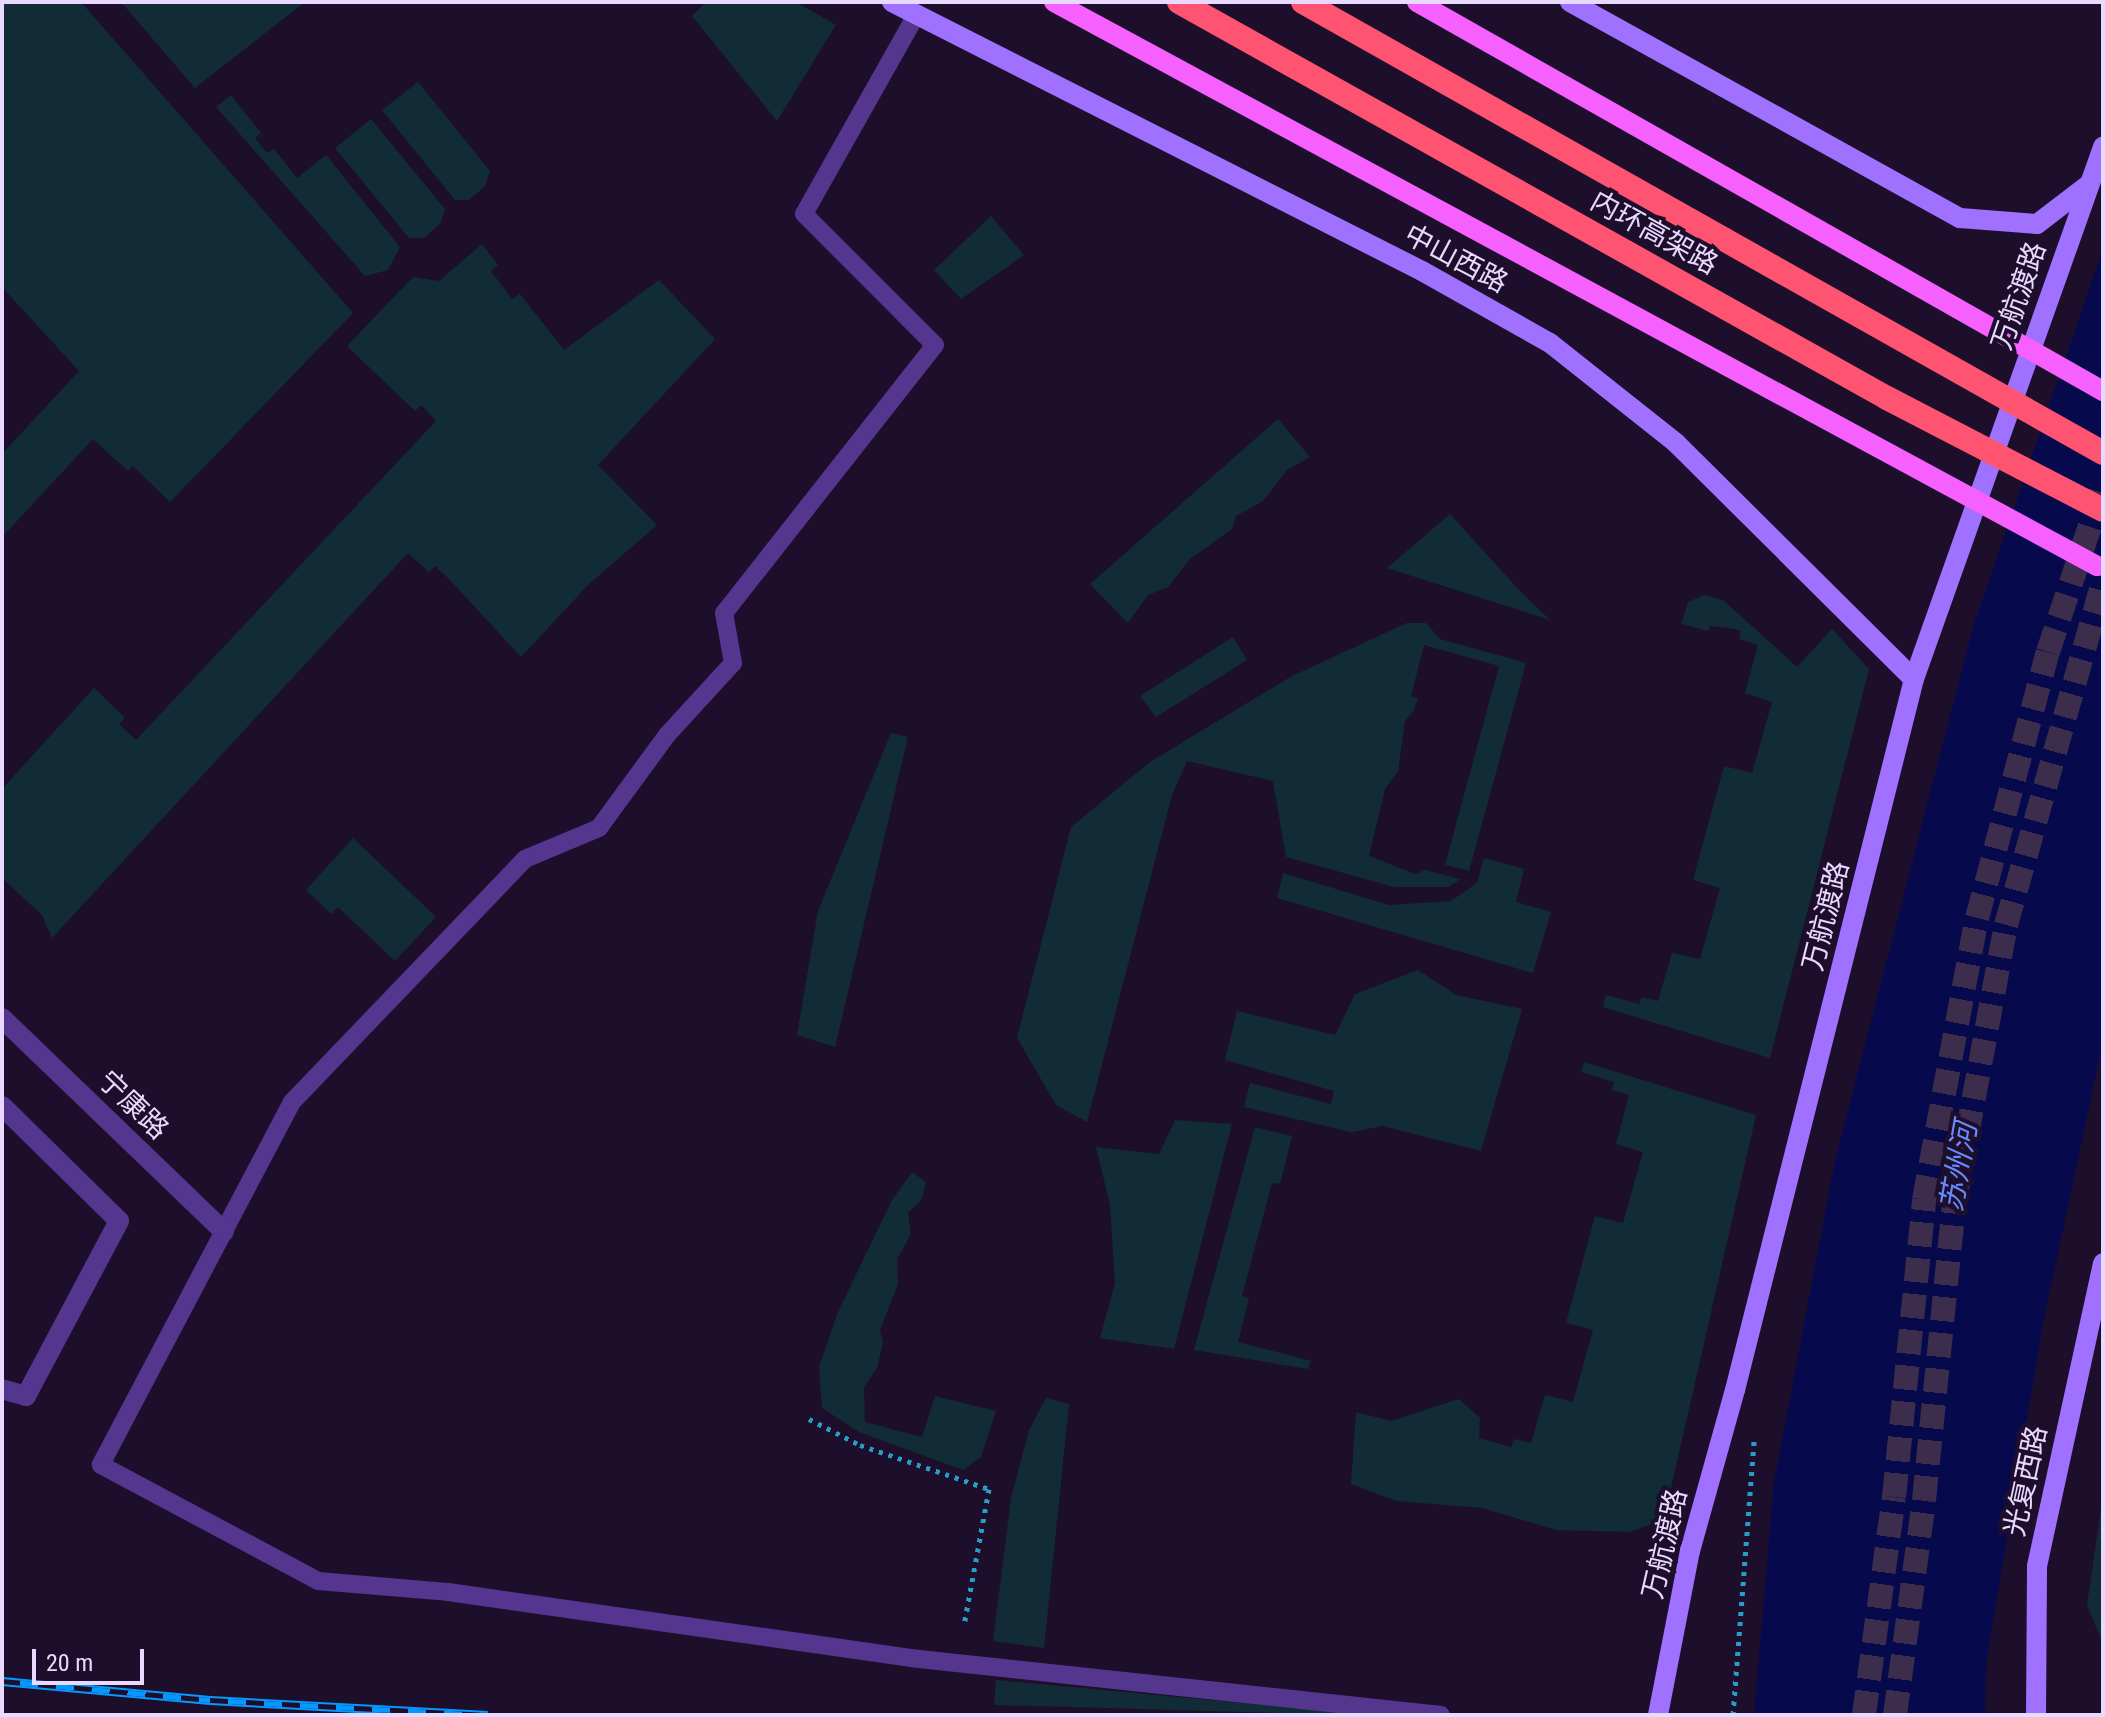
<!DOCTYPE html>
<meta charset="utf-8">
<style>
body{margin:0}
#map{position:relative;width:2105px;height:1717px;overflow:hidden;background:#1d0f2c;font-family:"Roboto Condensed","Noto Sans SC",sans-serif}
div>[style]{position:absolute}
.green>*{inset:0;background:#112c36}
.water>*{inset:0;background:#060a4d}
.highway-tunnel>*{height:24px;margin-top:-12px;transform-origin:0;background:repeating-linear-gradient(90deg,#3c2d4c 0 24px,transparent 0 36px)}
.path>*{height:5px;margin-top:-2.5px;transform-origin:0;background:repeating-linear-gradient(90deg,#279ec6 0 4px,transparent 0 10px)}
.lane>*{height:18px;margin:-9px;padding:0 9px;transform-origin:9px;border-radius:9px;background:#55368e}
.street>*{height:20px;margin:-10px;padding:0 10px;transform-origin:10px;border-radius:10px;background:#55368e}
.secondary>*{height:20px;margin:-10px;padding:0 10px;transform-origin:10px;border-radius:10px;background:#a070ff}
.rail>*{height:9px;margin-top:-4.5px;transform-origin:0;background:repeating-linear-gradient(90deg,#1d0f2c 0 18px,#0599ff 0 36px);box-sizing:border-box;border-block:2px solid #0599ff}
.primary-bridge>*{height:20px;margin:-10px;padding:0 10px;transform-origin:10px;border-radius:10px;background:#f560ff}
.highway-bridge>*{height:24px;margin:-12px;padding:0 12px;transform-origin:12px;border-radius:12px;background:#ff5471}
span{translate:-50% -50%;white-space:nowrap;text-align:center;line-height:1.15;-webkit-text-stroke:8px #1d0f2c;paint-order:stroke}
.street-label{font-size:28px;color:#e9d9ff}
.water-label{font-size:30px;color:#678aff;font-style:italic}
.frame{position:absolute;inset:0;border:4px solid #e9d9ff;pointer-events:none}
.scale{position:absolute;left:32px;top:1649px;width:112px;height:36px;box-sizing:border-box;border:4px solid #e9d9ff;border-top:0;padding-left:10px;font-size:24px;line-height:28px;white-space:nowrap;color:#e9d9ff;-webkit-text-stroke:6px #1d0f2c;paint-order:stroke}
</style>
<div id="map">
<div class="green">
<div style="clip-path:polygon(2px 2px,81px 2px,353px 313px,170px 502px,133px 466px,128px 471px,93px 439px,2px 537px,2px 454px,79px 371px,2px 287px)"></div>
<div style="clip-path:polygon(121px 2px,305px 2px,195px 88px)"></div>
<div style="clip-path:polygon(706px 2px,796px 2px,836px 25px,777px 121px,692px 16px)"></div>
<div style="clip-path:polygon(418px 82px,490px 171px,485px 186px,469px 200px,455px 200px,382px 110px)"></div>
<div style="clip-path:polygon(231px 95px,261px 133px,255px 138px,267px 153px,274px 149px,297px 178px,326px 155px,400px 247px,388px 270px,365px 276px,216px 107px)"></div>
<div style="clip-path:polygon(371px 119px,445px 209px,440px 224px,424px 238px,409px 238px,335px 148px)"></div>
<div style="clip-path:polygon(991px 216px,1024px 255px,961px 299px,934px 270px)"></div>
<div style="clip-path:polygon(482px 244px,498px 265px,491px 271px,512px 299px,520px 294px,564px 350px,659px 280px,715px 339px,598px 465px,657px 525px,589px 584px,521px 657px,449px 579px,435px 566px,429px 572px,408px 553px,52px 938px,42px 915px,2px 878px,2px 789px,94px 688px,125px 718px,119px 724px,136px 740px,436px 421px,421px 405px,415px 411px,347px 346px,413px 277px,439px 281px)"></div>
<div style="clip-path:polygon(1278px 419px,1310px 457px,1287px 470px,1263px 501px,1236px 516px,1232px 529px,1190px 559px,1168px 587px,1148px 595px,1128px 623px,1090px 584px)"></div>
<div style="clip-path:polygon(1450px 514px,1520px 591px,1550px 620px,1387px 568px)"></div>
<div style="clip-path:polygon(1704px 595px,1723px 600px,1797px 667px,1832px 629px,1869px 669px,1770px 1058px,1603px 1007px,1606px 995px,1639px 1004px,1642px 997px,1658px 1001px,1672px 953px,1700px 959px,1720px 888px,1693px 880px,1724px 766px,1752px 773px,1772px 702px,1745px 693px,1758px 645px,1739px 639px,1741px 631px,1735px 629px,1710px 626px,1708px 631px,1681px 624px,1688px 602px)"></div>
<div style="clip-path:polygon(1407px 623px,1426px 623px,1440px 639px,1526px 663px,1469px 871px,1445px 865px,1499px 666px,1424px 645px,1411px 696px,1418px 698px,1414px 710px,1405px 721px,1398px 771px,1385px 789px,1369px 856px,1415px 874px,1425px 870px,1460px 879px,1449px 887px,1394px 887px,1286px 857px,1273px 781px,1187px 761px,1172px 795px,1087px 1122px,1056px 1105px,1017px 1038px,1071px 827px,1150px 762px,1292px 676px)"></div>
<div style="clip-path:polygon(1233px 637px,1247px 660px,1156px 717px,1140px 696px)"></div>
<div style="clip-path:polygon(891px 733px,908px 737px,835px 1047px,797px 1035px,818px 911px)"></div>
<div style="clip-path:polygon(353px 838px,436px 917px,395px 961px,338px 907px,331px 914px,306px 890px)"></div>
<div style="clip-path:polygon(1484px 858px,1524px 869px,1516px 902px,1551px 912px,1533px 973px,1277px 898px,1283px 873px,1389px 905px,1451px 901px,1477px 883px)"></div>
<div style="clip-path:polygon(1418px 970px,1456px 995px,1522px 1009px,1481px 1151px,1383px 1126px,1351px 1132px,1244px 1107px,1250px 1083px,1331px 1104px,1334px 1091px,1225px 1060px,1237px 1011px,1335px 1035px,1355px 994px)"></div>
<div style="clip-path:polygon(1584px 1062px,1756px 1115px,1664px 1519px,1630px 1532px,1557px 1530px,1482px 1508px,1397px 1501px,1351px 1484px,1356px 1412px,1391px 1421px,1459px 1399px,1480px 1418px,1479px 1438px,1511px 1447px,1514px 1439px,1531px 1443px,1545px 1395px,1573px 1402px,1593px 1330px,1566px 1323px,1595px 1216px,1623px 1223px,1643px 1152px,1616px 1144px,1629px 1095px,1612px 1090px,1614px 1082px,1581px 1072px)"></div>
<div style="clip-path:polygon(1175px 1120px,1232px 1124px,1174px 1349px,1100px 1338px,1115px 1283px,1110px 1205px,1096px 1147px,1159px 1154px)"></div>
<div style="clip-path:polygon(1255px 1127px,1292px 1136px,1280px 1184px,1272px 1183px,1242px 1296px,1249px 1298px,1238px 1342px,1311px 1361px,1308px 1369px,1194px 1350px)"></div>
<div style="clip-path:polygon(912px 1172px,926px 1182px,922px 1199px,908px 1213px,911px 1234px,897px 1259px,898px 1284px,880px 1330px,883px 1342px,877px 1368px,864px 1387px,865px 1422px,922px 1437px,935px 1396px,996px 1411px,981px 1457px,963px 1470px,859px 1432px,822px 1408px,819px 1367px,838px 1312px,892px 1200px)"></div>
<div style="clip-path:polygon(1046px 1398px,1069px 1404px,1044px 1648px,993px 1641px,1011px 1498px,1029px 1430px)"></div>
<div style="clip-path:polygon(2103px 1495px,2103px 1644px,2087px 1605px)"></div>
<div style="clip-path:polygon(996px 1680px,1351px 1713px,1350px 1715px,994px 1705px)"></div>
</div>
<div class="water">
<div style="clip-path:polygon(2103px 249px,2103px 1041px,2043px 1324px,1986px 1663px,1985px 1715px,1754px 1715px,1774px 1482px,1835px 1161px,1973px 627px)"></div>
</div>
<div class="highway-tunnel">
<div style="left:1864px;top:1715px;width:220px;rotate:-82.2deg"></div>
<div style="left:1894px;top:1497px;width:299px;rotate:-84.2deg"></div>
<div style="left:1924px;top:1200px;width:287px;rotate:-79.4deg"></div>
<div style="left:1977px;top:918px;width:275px;rotate:-75.1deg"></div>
<div style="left:2048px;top:652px;width:174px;rotate:-71.6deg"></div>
<div style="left:1895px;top:1715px;width:217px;rotate:-82.3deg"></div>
<div style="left:1924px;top:1500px;width:297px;rotate:-84.2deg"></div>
<div style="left:1954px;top:1205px;width:285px;rotate:-79.5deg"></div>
<div style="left:2006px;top:925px;width:355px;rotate:-74.2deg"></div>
</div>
<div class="path">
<div style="left:809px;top:1419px;width:57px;rotate:27deg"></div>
<div style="left:860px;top:1445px;width:136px;rotate:18.8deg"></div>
<div style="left:989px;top:1489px;width:138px;rotate:100.4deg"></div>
<div style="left:1733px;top:1715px;width:275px;rotate:-85.6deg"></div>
</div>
<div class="lane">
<div style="left:915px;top:17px;width:226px;rotate:119.4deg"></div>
<div style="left:804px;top:214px;width:185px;rotate:45deg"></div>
<div style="left:935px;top:345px;width:341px;rotate:128.2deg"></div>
<div style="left:724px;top:613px;width:51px;rotate:79.8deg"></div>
<div style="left:733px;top:663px;width:98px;rotate:132.5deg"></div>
<div style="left:667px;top:735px;width:115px;rotate:126.2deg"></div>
<div style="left:599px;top:828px;width:80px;rotate:157.3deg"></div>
<div style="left:525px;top:859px;width:337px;rotate:133.8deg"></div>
<div style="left:292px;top:1102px;width:410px;rotate:117.8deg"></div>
<div style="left:101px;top:1465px;width:246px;rotate:28.1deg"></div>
<div style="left:318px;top:1581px;width:130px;rotate:4.8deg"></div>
<div style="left:448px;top:1592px;width:467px;rotate:8.1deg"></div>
<div style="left:910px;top:1658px;width:534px;rotate:6.13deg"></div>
</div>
<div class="street">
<div style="left:2px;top:1018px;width:308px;rotate:43.9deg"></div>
<div style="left:2px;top:1106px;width:164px;rotate:44.5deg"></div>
<div style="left:119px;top:1221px;width:198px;rotate:118deg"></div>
<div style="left:26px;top:1396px;width:25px;rotate:-164deg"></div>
</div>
<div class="secondary">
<div style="left:892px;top:2px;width:594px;rotate:26.91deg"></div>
<div style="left:1422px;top:271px;width:147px;rotate:29.4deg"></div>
<div style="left:1550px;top:343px;width:161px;rotate:38.4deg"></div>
<div style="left:1676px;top:443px;width:335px;rotate:44.8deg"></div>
<div style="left:1570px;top:2px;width:446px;rotate:29deg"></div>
<div style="left:1960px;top:218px;width:77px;rotate:4.5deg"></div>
<div style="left:2037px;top:224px;width:64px;rotate:-37.4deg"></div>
<div style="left:1658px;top:1715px;width:167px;rotate:-79deg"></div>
<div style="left:1690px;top:1551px;width:167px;rotate:-74.4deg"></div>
<div style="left:1735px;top:1390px;width:733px;rotate:-75.87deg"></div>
<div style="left:1914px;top:679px;width:565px;rotate:-70.44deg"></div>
<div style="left:2036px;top:1715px;width:149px;rotate:-89.6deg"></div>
<div style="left:2037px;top:1566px;width:310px;rotate:-77.7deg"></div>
</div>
<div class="rail">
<div style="left:2px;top:1681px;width:209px;rotate:5.2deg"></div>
<div style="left:210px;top:1700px;width:278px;rotate:3.1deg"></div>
</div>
<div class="primary-bridge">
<div style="left:1054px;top:2px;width:1186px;rotate:28.4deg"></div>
<div style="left:1417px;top:2px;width:789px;rotate:29.56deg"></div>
</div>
<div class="highway-bridge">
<div style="left:1179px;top:2px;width:811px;rotate:29.22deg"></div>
<div style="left:1887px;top:398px;width:243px;rotate:27.4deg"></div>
<div style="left:1303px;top:2px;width:918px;rotate:29.41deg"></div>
</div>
<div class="street-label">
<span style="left:1654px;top:233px;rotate:29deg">内环高架路</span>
<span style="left:1456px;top:259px;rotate:28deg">中山西路</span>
<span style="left:2019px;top:296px;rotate:-71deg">万航渡路</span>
<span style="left:1826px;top:916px;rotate:-76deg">万航渡路</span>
<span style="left:133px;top:1105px;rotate:44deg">宁康路</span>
<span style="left:2026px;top:1481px;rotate:-78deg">光复西路</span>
<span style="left:1665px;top:1544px;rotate:-77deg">万航渡路</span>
</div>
<div class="water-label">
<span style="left:1959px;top:1167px;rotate:-80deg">苏州河</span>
</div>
<div class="frame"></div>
<div class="scale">20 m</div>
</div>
